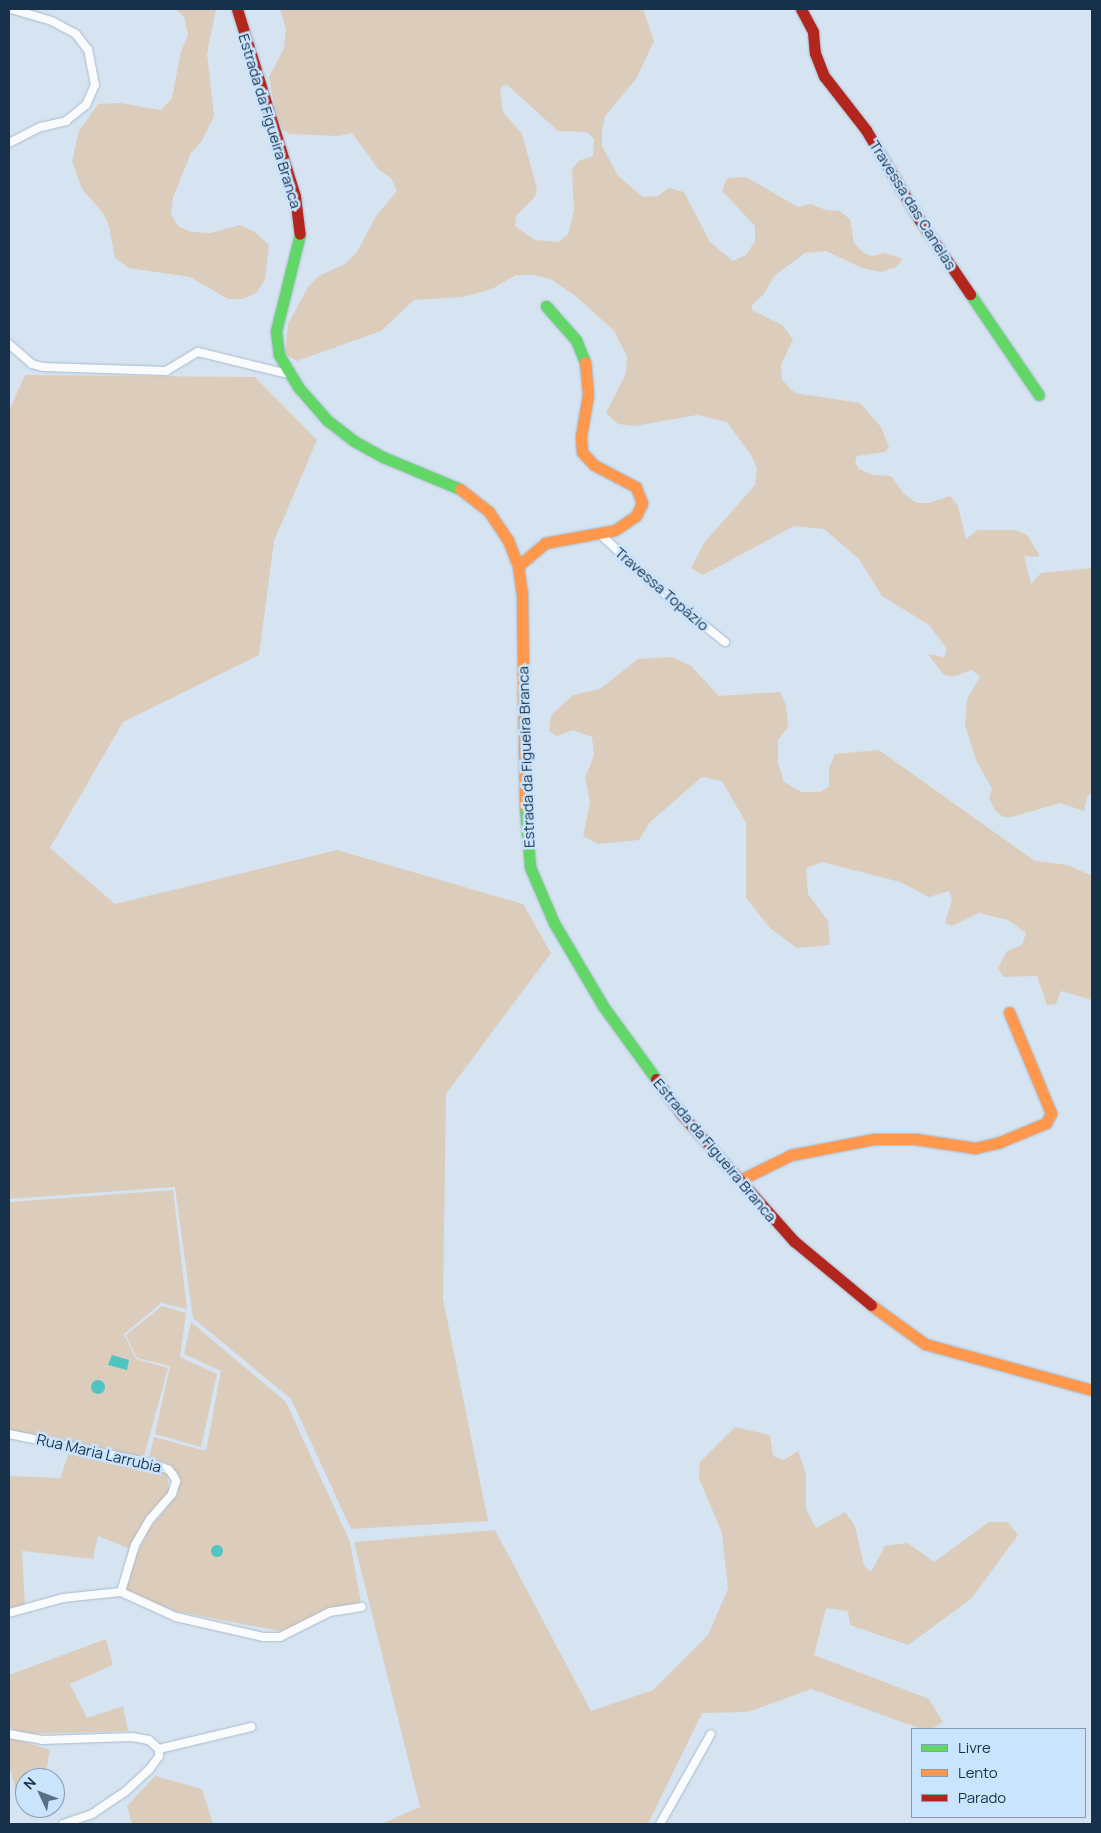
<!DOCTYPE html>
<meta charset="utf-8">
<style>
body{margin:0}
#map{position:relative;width:1101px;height:1833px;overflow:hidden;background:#d6e4f1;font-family:Manrope,sans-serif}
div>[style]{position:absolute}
.green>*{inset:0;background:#dcccbb}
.water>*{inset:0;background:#50c4c1}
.round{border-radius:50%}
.roads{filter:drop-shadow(0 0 1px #a8bacb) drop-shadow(0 0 1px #a8bacb)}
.street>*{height:8px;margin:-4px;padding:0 4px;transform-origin:4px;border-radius:4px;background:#f9fbfd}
.fast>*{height:11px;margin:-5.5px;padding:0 5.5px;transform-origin:5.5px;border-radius:5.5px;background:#63d668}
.slow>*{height:11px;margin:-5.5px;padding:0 5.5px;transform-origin:5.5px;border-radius:5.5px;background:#ff974d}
.jam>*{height:11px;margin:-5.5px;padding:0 5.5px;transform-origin:5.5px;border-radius:5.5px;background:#b3261e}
span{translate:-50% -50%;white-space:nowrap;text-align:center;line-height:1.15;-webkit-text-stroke:5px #cae4fd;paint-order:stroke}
.street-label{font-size:15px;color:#163149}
.frame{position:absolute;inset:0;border:10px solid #163149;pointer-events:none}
.legend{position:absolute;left:911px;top:1728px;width:175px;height:90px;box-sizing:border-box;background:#cae4fd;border:1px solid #829cb5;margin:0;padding:6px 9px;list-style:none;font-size:15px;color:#163149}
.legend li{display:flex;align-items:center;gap:10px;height:25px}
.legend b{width:25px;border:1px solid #829cb5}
.north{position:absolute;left:15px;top:1768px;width:50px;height:50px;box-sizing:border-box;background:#cae4fd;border:1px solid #829cb5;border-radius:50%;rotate:313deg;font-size:14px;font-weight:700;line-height:20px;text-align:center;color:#163149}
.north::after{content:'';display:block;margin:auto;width:18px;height:22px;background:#597084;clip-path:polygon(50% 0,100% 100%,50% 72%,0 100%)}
</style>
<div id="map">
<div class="green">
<div style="clip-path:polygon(176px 9px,216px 9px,207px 54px,214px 116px,202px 141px,191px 153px,173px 198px,171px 215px,179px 227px,192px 232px,210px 233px,240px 225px,255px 232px,269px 245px,265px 280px,256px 293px,243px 299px,228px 299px,190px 277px,129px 268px,115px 258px,109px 226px,103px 213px,82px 189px,72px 161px,79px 131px,98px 104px,120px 103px,161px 110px,172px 98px,181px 51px,188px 35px,184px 17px)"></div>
<div style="clip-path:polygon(evenodd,280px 9px,643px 9px,654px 41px,636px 79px,605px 116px,602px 131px,602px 146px,618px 176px,643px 197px,658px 196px,669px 188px,684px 192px,710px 242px,733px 261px,746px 255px,755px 241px,755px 226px,722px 191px,727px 178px,746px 177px,798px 207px,811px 204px,826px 210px,839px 211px,850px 219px,854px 243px,864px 253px,872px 256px,885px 253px,903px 259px,896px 267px,881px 272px,862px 268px,826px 251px,805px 253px,774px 276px,764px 294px,752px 305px,752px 310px,782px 325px,793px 339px,781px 365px,782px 380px,795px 393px,860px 403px,881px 427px,889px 447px,885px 452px,857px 456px,855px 462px,859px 469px,874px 475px,891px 476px,904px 494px,917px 503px,929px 503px,950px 496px,958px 506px,966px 539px,978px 530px,1015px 530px,1027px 535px,1039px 554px,1038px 557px,1024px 556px,1031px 584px,1041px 573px,1092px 568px,1092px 794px,1088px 795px,1084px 811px,1060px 803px,1012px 817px,1003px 817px,995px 810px,989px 798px,992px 789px,976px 760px,965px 725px,967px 699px,980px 677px,972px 670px,952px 677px,943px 674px,928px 654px,944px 657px,947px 649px,929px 625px,882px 596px,859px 559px,824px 529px,794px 526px,703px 575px,691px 568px,704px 543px,755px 485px,757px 468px,751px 455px,727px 422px,697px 415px,635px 426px,618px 424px,606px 413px,626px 373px,627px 356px,614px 331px,577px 297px,552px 280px,535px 275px,516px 275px,492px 289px,462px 297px,414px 300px,381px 331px,297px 361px,285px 354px,288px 324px,308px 287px,319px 276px,345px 264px,357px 252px,376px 216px,397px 191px,391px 178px,379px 170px,352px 133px,338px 136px,290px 134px,283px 130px,277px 120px,269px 77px,284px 48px,286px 29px,280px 9px,506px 84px,558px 131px,587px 132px,594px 139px,593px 156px,578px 161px,572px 170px,574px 211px,568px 234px,559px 242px,535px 240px,515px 226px,516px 216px,535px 197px,537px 189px,522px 134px,503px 112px,500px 89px,506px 84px)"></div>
<div style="clip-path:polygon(25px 375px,255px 377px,317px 440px,274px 541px,259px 655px,123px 722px,50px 848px,115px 904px,337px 850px,523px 904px,551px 953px,446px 1094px,443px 1299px,488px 1521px,351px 1529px,291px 1399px,193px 1318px,175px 1187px,9px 1199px,9px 411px)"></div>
<div style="clip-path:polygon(672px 657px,691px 666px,719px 696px,780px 692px,786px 705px,788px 727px,778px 740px,778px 763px,784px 782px,802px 792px,820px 792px,829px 787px,829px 768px,835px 754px,879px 750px,1035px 861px,1068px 865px,1092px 876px,1092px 1000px,1061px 991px,1056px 1004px,1047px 1005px,1037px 976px,1003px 977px,998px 968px,1007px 951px,1022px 945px,1026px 933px,1008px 920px,979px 913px,952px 926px,945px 923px,952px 899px,949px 891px,929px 897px,900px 882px,822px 862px,806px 868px,808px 894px,828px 921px,830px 945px,797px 948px,770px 928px,746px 898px,746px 823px,722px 781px,702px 777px,650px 822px,639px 840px,598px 844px,583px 836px,590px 802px,585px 778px,594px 755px,592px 737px,573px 730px,557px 736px,549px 731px,551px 715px,573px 695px,600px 689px,638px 659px)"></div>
<div style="clip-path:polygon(173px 1190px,187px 1309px,161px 1303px,124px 1334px,136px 1359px,168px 1368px,143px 1460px,9px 1432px,9px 1202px)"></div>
<div style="clip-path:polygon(162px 1306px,186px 1313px,180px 1357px,217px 1374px,201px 1447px,155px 1434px,170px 1366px,137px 1358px,126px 1335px)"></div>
<div style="clip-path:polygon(191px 1322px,286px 1402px,350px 1542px,361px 1603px,280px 1631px,174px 1611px,126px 1590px,135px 1558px,149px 1529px,178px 1494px,179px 1476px,169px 1464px,149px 1458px,154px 1437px,206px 1451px,221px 1371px,184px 1354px)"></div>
<div style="clip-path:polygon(735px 1427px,770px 1435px,773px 1456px,784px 1460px,798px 1451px,806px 1474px,806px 1509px,816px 1528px,845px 1512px,855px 1526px,864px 1566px,871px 1572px,885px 1546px,908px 1543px,934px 1562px,989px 1522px,1008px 1522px,1018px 1535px,971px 1599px,908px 1645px,850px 1625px,848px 1611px,826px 1608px,814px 1655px,929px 1699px,943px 1722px,932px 1729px,921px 1729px,811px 1689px,748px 1712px,702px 1713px,648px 1824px,381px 1824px,420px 1807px,354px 1542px,495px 1530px,591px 1711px,653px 1690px,708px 1635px,728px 1589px,722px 1533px,699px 1478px,700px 1462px)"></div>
<div style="clip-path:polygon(70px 1450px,167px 1472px,169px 1491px,130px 1549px,98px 1536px,93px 1559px,22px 1551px,25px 1604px,9px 1610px,9px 1476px,60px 1478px)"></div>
<div style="clip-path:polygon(106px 1639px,113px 1665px,70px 1684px,87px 1718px,123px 1706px,128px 1731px,22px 1734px,9px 1727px,9px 1675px)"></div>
<div style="clip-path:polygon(9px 1737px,50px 1750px,45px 1778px,25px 1778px,25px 1790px,16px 1792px,9px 1764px)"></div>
<div style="clip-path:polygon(155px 1776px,202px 1789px,213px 1824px,132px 1824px,127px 1806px)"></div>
</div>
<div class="water">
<div style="clip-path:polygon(112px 1355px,129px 1360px,127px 1370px,108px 1365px)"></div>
<div class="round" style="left:91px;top:1380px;width:14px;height:14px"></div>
<div class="round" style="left:211px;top:1545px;width:12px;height:12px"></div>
</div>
<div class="roads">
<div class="street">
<div style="left:9px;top:143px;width:36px;rotate:-27deg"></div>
<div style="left:41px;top:127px;width:26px;rotate:-13deg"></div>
<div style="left:66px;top:121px;width:26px;rotate:-39deg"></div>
<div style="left:86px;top:105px;width:22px;rotate:-66deg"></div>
<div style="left:95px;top:85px;width:36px;rotate:-101deg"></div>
<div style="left:88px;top:50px;width:20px;rotate:-127deg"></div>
<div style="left:76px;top:34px;width:27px;rotate:-152deg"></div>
<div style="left:52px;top:21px;width:43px;rotate:-163.7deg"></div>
<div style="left:9px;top:344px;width:30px;rotate:41deg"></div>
<div style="left:32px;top:364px;width:11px;rotate:15deg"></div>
<div style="left:43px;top:367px;width:123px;rotate:1.9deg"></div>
<div style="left:166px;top:371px;width:37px;rotate:-31deg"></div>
<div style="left:198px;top:352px;width:93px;rotate:13.7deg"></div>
<div style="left:601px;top:535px;width:82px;rotate:43deg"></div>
<div style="left:661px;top:591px;width:82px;rotate:38.6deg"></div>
<div style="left:9px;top:1434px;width:145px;rotate:11.5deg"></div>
<div style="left:151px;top:1463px;width:19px;rotate:21deg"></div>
<div style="left:169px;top:1470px;width:6px;rotate:51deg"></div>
<div style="left:173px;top:1475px;width:7px;rotate:63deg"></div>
<div style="left:176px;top:1481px;width:14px;rotate:107deg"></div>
<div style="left:172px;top:1494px;width:33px;rotate:131deg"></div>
<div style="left:150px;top:1519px;width:30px;rotate:120deg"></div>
<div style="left:135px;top:1545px;width:49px;rotate:106.6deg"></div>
<div style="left:9px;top:1613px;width:56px;rotate:-15.5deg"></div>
<div style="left:63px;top:1598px;width:58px;rotate:-5.9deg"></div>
<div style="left:121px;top:1592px;width:60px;rotate:24.4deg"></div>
<div style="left:176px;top:1617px;width:89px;rotate:12.9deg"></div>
<div style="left:263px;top:1637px;width:17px"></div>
<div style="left:280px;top:1637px;width:56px;rotate:-26.6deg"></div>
<div style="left:330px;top:1612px;width:32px;rotate:-9deg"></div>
<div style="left:9px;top:1734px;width:34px;rotate:10deg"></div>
<div style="left:42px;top:1740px;width:90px;rotate:-1.9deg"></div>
<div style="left:132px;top:1737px;width:17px;rotate:10deg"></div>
<div style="left:149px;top:1740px;width:13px;rotate:42deg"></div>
<div style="left:159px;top:1749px;width:95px;rotate:-13.4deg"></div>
<div style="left:63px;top:1824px;width:31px;rotate:-19deg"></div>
<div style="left:92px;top:1814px;width:40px;rotate:-34deg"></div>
<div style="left:125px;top:1792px;width:33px;rotate:-43deg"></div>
<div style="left:149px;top:1770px;width:17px;rotate:-54deg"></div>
<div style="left:159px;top:1756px;width:7px;rotate:-90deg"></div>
<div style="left:660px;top:1824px;width:103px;rotate:-60.5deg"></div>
</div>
<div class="fast">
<div style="left:300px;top:234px;width:100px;rotate:103.9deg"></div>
<div style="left:276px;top:331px;width:24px;rotate:83deg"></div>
<div style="left:279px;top:355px;width:39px;rotate:59deg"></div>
<div style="left:299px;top:388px;width:43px;rotate:48.8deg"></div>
<div style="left:327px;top:420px;width:34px;rotate:38deg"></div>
<div style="left:354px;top:441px;width:33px;rotate:29deg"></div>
<div style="left:383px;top:457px;width:83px;rotate:22.6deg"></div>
<div style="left:970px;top:294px;width:122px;rotate:55.7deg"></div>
<div style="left:546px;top:306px;width:45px;rotate:48.6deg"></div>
<div style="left:576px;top:340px;width:24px;rotate:68deg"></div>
<div style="left:525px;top:806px;width:61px;rotate:85.3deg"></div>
<div style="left:530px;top:867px;width:61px;rotate:66.8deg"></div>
<div style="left:554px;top:923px;width:96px;rotate:59.4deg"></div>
<div style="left:603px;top:1006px;width:90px;rotate:54deg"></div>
</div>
<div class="slow">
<div style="left:460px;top:489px;width:37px;rotate:38deg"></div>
<div style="left:489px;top:512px;width:34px;rotate:56deg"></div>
<div style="left:508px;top:540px;width:28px;rotate:69deg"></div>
<div style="left:518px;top:566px;width:27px;rotate:82deg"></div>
<div style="left:522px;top:593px;width:213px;rotate:89.2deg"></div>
<div style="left:518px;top:566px;width:35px;rotate:-40deg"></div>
<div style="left:545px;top:543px;width:71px;rotate:-10.5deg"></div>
<div style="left:615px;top:530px;width:25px;rotate:-34deg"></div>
<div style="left:636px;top:516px;width:14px;rotate:-65deg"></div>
<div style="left:642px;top:503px;width:17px;rotate:-111deg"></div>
<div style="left:636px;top:487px;width:47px;rotate:-152.4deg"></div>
<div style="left:594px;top:465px;width:18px;rotate:-133deg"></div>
<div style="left:582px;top:452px;width:16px;rotate:-94deg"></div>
<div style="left:581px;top:436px;width:42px;rotate:-80.3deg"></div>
<div style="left:588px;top:395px;width:33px;rotate:-95deg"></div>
<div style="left:740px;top:1180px;width:57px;rotate:-26.1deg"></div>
<div style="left:791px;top:1155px;width:85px;rotate:-10.9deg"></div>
<div style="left:874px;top:1139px;width:41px"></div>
<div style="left:915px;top:1139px;width:61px;rotate:8.5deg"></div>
<div style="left:975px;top:1148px;width:26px;rotate:-13deg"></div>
<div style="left:1000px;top:1142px;width:50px;rotate:-22.4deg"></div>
<div style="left:1046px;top:1123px;width:11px;rotate:-63deg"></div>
<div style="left:1051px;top:1113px;width:109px;rotate:-112.6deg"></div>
<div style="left:871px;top:1305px;width:67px;rotate:35.8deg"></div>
<div style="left:925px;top:1344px;width:173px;rotate:15.4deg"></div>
</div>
<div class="jam">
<div style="left:237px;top:9px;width:196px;rotate:72.8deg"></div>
<div style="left:295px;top:196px;width:38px;rotate:83deg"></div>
<div style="left:801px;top:9px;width:26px;rotate:62deg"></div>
<div style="left:813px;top:32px;width:21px;rotate:85deg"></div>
<div style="left:815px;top:53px;width:25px;rotate:69deg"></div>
<div style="left:824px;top:76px;width:68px;rotate:52.1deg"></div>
<div style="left:866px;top:130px;width:104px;rotate:59.2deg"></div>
<div style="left:919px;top:219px;width:91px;rotate:55.8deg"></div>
<div style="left:656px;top:1079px;width:44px;rotate:54.2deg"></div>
<div style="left:682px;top:1115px;width:169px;rotate:48.4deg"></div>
<div style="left:794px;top:1241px;width:100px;rotate:39.7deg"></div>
</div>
</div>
<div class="street-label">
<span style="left:270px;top:121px;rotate:73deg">Estrada da Figueira Branca</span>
<span style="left:913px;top:205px;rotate:58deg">Travessa das Canelas</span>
<span style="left:662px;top:589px;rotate:41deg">Travessa Topázio</span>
<span style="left:526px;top:757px;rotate:-92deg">Estrada da Figueira Branca</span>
<span style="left:715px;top:1150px;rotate:50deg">Estrada da Figueira Branca</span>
<span style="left:99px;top:1453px;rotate:13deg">Rua Maria Larrubia</span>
</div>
<div class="frame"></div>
<ul class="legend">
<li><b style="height:6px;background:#63d668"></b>Livre</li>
<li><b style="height:6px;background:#ff974d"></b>Lento</li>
<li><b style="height:6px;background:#b3261e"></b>Parado</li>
</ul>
<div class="north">N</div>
</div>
